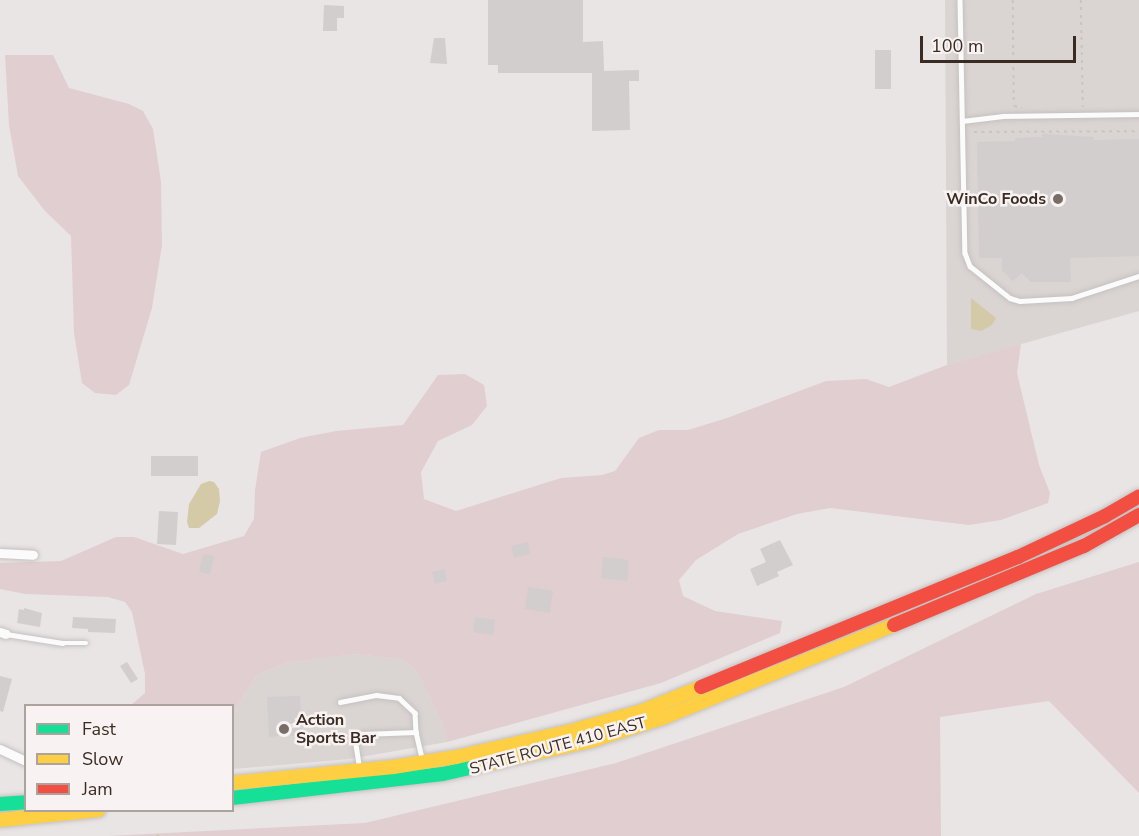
<!DOCTYPE html>
<style>
body{margin:0}
#map{position:relative;width:1139px;height:836px;overflow:hidden;background:#e9e5e4;font-family:"Nunito Sans",sans-serif}
div>[style]{position:absolute}
.built>*{inset:0;background:#dad4d2}
.green>*{inset:0;background:#e1ced0}
.water>*{inset:0;background:#d5caa8}
.stream>*{height:3px;margin:-1.5px;padding:0 1.5px;transform-origin:1.5px;border-radius:1.5px;background:#d5caa8}
.building>*{inset:0;background:#d2cecd}
.path>*{height:1.5px;margin-top:-0.75px;transform-origin:0;background:repeating-linear-gradient(90deg,#c9c3c1 0 3px,transparent 0 7.5px)}
.roads{filter:drop-shadow(0 0 2px #c5c1c0) drop-shadow(0 0 2px #c5c1c0)}
.lane>*{height:4.5px;margin:-2.25px;padding:0 2.25px;transform-origin:2.25px;border-radius:2.25px;background:#fcfbfb}
.street>*{height:9px;margin:-4.5px;padding:0 4.5px;transform-origin:4.5px;border-radius:4.5px;background:#fcfbfb}
.fast>*{height:14px;margin:-7px;padding:0 7px;transform-origin:7px;border-radius:7px;background:#16e098}
.slow>*{height:14px;margin:-7px;padding:0 7px;transform-origin:7px;border-radius:7px;background:#ffcf43}
.jam>*{height:14px;margin:-7px;padding:0 7px;transform-origin:7px;border-radius:7px;background:#f24e42}
.dots>*{width:16px;height:16px;translate:-50% -50%;box-sizing:border-box;border:3px solid #f8f3f2;border-radius:50%}
span{translate:-50% -50%;white-space:nowrap;text-align:center;line-height:1.15;-webkit-text-stroke:5px #f8f3f2;paint-order:stroke}
.poi-label{font-size:16px;color:#3b2c23;font-weight:700}
.right{translate:-100% -50%;text-align:right}
.left{translate:0 -50%;text-align:left}
.street-label{font-size:16px;color:#3b2c23}
.legend{position:absolute;left:24px;top:704px;width:210px;height:108px;box-sizing:border-box;background:#f8f3f2;border:2px solid #aca39f;margin:0;padding:8px 10px;list-style:none;font-size:18px;color:#3b2c23}
.legend li{display:flex;align-items:center;gap:12px;height:30px}
.legend b{width:30px;border:2px solid #aca39f}
.scale{position:absolute;left:920px;top:36px;width:156px;height:27px;box-sizing:border-box;border:3px solid #3b2c23;border-top:0;padding-left:8px;font-size:18px;line-height:21px;white-space:nowrap;color:#3b2c23;-webkit-text-stroke:4px #f8f3f2;paint-order:stroke}
</style>
<div id="map">
<div class="built">
<div style="clip-path:polygon(945px 0,1139px 0,1139px 311px,947px 365px)"></div>
<div style="clip-path:polygon(356px 654px,404px 660px,418px 673px,442px 723px,447px 742px,349px 759px,233px 769px,234px 711px,257px 675px,286px 663px)"></div>
</div>
<div class="green">
<div style="clip-path:polygon(5px 55px,53px 55px,69px 88px,129px 104px,143px 111px,153px 129px,161px 182px,162px 245px,152px 308px,129px 385px,116px 395px,95px 393px,82px 383px,74px 333px,71px 236px,45px 211px,18px 176px,9px 125px)"></div>
<div style="clip-path:polygon(1021px 344px,1017px 373px,1039px 465px,1050px 493px,1048px 503px,1001px 520px,969px 525px,830px 508px,797px 514px,738px 534px,696px 560px,679px 580px,683px 596px,715px 611px,782px 621px,780px 633px,661px 683px,447px 742px,442px 723px,418px 673px,404px 660px,356px 654px,286px 663px,257px 675px,234px 711px,233px 722px,232px 706px,131px 705px,145px 693px,145px 674px,132px 612px,125px 602px,108px 597px,25px 594px,0 589px,0 563px,61px 561px,116px 537px,134px 537px,183px 554px,244px 536px,254px 519px,255px 490px,261px 452px,300px 438px,336px 431px,403px 425px,438px 375px,465px 374px,484px 385px,487px 406px,472px 425px,438px 441px,421px 472px,424px 499px,456px 511px,561px 478px,602px 475px,615px 471px,639px 438px,659px 430px,688px 430px,727px 418px,826px 381px,866px 379px,889px 387px,947px 365px)"></div>
<div style="clip-path:polygon(1139px 562px,1139px 793px,1049px 701px,940px 717px,941px 836px,107px 836px,365px 823px,616px 763px,844px 687px,1036px 594px)"></div>
</div>
<div class="water">
<div style="clip-path:polygon(971px 298px,996px 318px,992px 325px,981px 331px,971px 329px)"></div>
<div style="clip-path:polygon(209px 481px,214px 482px,219px 489px,220px 501px,217px 514px,199px 528px,189px 528px,187px 522px,189px 504px,201px 484px)"></div>
</div>
<div class="stream">
<div style="left:157px;top:835px;width:1px;rotate:45deg"></div>
</div>
<div class="building">
<div style="clip-path:polygon(488px 0,583px 0,583px 42px,603px 41px,604px 71px,639px 70px,639px 81px,629px 81px,630px 130px,592px 131px,592px 73px,498px 73px,498px 65px,488px 65px)"></div>
<div style="clip-path:polygon(324px 5px,344px 6px,344px 18px,337px 18px,337px 31px,323px 31px)"></div>
<div style="clip-path:polygon(434px 38px,445px 38px,447px 64px,430px 63px)"></div>
<div style="clip-path:polygon(875px 50px,891px 50px,891px 89px,875px 89px)"></div>
<div style="clip-path:polygon(1042px 134px,1094px 137px,1094px 140px,1139px 139px,1139px 256px,1070px 258px,1071px 282px,1031px 282px,1022px 273px,1013px 281px,1002px 270px,1002px 258px,979px 258px,977px 142px,1015px 141px,1015px 138px,1042px 137px)"></div>
<div style="clip-path:polygon(151px 456px,198px 456px,198px 476px,151px 476px)"></div>
<div style="clip-path:polygon(159px 511px,178px 512px,176px 545px,157px 544px)"></div>
<div style="clip-path:polygon(780px 540px,793px 565px,777px 572px,779px 576px,757px 586px,750px 569px,766px 562px,760px 549px)"></div>
<div style="clip-path:polygon(528px 542px,530px 554px,514px 558px,511px 546px)"></div>
<div style="clip-path:polygon(203px 554px,214px 556px,210px 574px,199px 572px)"></div>
<div style="clip-path:polygon(603px 557px,629px 560px,627px 581px,601px 578px)"></div>
<div style="clip-path:polygon(445px 569px,447px 581px,435px 584px,432px 572px)"></div>
<div style="clip-path:polygon(528px 587px,553px 591px,550px 613px,525px 609px)"></div>
<div style="clip-path:polygon(24px 608px,42px 613px,40px 627px,17px 623px,19px 609px,24px 610px)"></div>
<div style="clip-path:polygon(73px 617px,116px 619px,115px 633px,88px 632px,88px 629px,72px 628px)"></div>
<div style="clip-path:polygon(475px 617px,495px 620px,493px 635px,473px 632px)"></div>
<div style="clip-path:polygon(127px 662px,138px 679px,131px 683px,120px 666px)"></div>
<div style="clip-path:polygon(0 676px,12px 679px,3px 712px,0 711px)"></div>
<div style="clip-path:polygon(300px 696px,302px 737px,286px 735px,269px 737px,267px 697px)"></div>
</div>
<div class="path">
<div style="left:1013px;top:0;width:106px;rotate:89.5deg"></div>
<div style="left:1014px;top:106px;width:8px;rotate:14deg"></div>
<div style="left:1081px;top:0;width:107px;rotate:88.9deg"></div>
<div style="left:974px;top:132px;width:165px;rotate:-0.3deg"></div>
</div>
<div class="roads">
<div class="lane">
<div style="left:960px;top:0;width:253px;rotate:88.9deg"></div>
<div style="left:965px;top:253px;width:14px;rotate:69deg"></div>
<div style="left:970px;top:266px;width:51px;rotate:38.7deg"></div>
<div style="left:1010px;top:298px;width:10px;rotate:17deg"></div>
<div style="left:1020px;top:301px;width:52px;rotate:-3.3deg"></div>
<div style="left:1072px;top:298px;width:71px;rotate:-18.2deg"></div>
<div style="left:962px;top:121px;width:41px;rotate:-7deg"></div>
<div style="left:1003px;top:116px;width:136px;rotate:-0.8deg"></div>
<div style="left:6px;top:634px;width:57px;rotate:9.1deg"></div>
<div style="left:62px;top:643px;width:24px"></div>
<div style="left:340px;top:702px;width:37px;rotate:-11deg"></div>
<div style="left:376px;top:695px;width:23px;rotate:7deg"></div>
<div style="left:399px;top:698px;width:22px;rotate:43deg"></div>
<div style="left:415px;top:713px;width:19px;rotate:87deg"></div>
<div style="left:359px;top:767px;width:24px;rotate:-99deg"></div>
<div style="left:355px;top:743px;width:11px;rotate:-52deg"></div>
<div style="left:362px;top:734px;width:54px;rotate:-2.1deg"></div>
<div style="left:416px;top:732px;width:28px;rotate:77deg"></div>
</div>
<div class="street">
<div style="left:0;top:553px;width:33px;rotate:3deg"></div>
<div style="left:0;top:632px;width:6px;rotate:18deg"></div>
<div style="left:0;top:749px;width:29px;rotate:25deg"></div>
</div>
<div class="fast">
<div style="left:232px;top:798px;width:212px;rotate:-6.5deg"></div>
<div style="left:443px;top:774px;width:35px;rotate:-13deg"></div>
<div style="left:0;top:804px;width:26px;rotate:-4deg"></div>
</div>
<div class="slow">
<div style="left:477px;top:766px;width:116px;rotate:-12.5deg"></div>
<div style="left:590px;top:741px;width:79px;rotate:-17.7deg"></div>
<div style="left:665px;top:717px;width:247px;rotate:-21.9deg"></div>
<div style="left:232px;top:783px;width:162px;rotate:-5.7deg"></div>
<div style="left:393px;top:767px;width:64px;rotate:-9deg"></div>
<div style="left:456px;top:757px;width:118px;rotate:-12.7deg"></div>
<div style="left:571px;top:731px;width:74px;rotate:-15.7deg"></div>
<div style="left:642px;top:711px;width:64px;rotate:-22.1deg"></div>
<div style="left:0;top:820px;width:99px;rotate:-5.8deg"></div>
</div>
<div class="jam">
<div style="left:894px;top:625px;width:206px;rotate:-22.6deg"></div>
<div style="left:1084px;top:546px;width:63px;rotate:-29.4deg"></div>
<div style="left:701px;top:687px;width:343px;rotate:-22.3deg"></div>
<div style="left:1018px;top:557px;width:96px;rotate:-25.2deg"></div>
<div style="left:1105px;top:516px;width:39px;rotate:-30deg"></div>
</div>
</div>
<div class="dots">
<div style="left:1058px;top:199px;background:#786d67"></div>
<div style="left:284px;top:729px;background:#786d67"></div>
</div>
<div class="poi-label">
<span class="right" style="left:1046px;top:199px">WinCo Foods</span>
<span class="left" style="left:296px;top:729px">Action<br>Sports Bar</span>
</div>
<div class="street-label">
<span style="left:558px;top:746px;rotate:-15deg">STATE ROUTE 410 EAST</span>
</div>
<ul class="legend">
<li><b style="height:8px;background:#16e098"></b>Fast</li>
<li><b style="height:8px;background:#ffcf43"></b>Slow</li>
<li><b style="height:8px;background:#f24e42"></b>Jam</li>
</ul>
<div class="scale">100 m</div>
</div>
